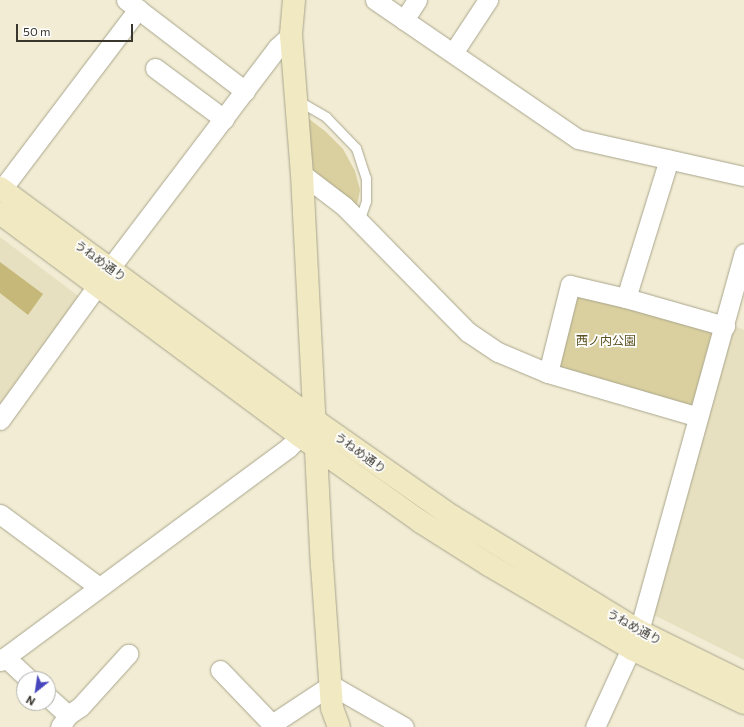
<!DOCTYPE html>
<meta charset="utf-8">
<style>
body{margin:0}
#map{position:relative;width:744px;height:727px;overflow:hidden;background:#f1ecd3;font-family:Commissioner,"Noto Sans JP",sans-serif}
div>[style]{position:absolute}
.built>*{inset:0;background:#e7e0c0}
.green>*{inset:0;background:#dad09f}
.water>*{inset:0;background:#c5b878}
.roads{filter:drop-shadow(0 0 1px #a9a58d) drop-shadow(0 0 1px #a9a58d)}
.lane>*{height:9px;margin:-4.5px;padding:0 4.5px;transform-origin:4.5px;border-radius:4.5px;background:#fff}
.street>*{height:19px;margin:-9.5px;padding:0 9.5px;transform-origin:9.5px;border-radius:9.5px;background:#fff}
.secondary>*{height:22px;margin:-11px;padding:0 11px;transform-origin:11px;border-radius:11px;background:#f1e9c2}
span{translate:-50% -50%;white-space:nowrap;text-align:center;line-height:1.15;-webkit-text-stroke:3.5px #fff;paint-order:stroke}
.street-label{font-size:12px;color:#39372d}
.park-label{font-size:12px;color:#5c5221}
.north{position:absolute;left:16px;top:671px;width:40px;height:40px;box-sizing:border-box;background:#fff;border:1px solid #b0afab;border-radius:50%;rotate:210deg;font-size:11px;font-weight:700;line-height:16px;text-align:center;color:#39372d}
.north::after{content:'';display:block;margin:auto;width:14px;height:18px;background:#4846bc;clip-path:polygon(50% 0,100% 100%,50% 72%,0 100%)}
.scale{position:absolute;left:16px;top:24px;width:117px;height:18px;box-sizing:border-box;border:2px solid #39372d;border-top:0;padding-left:5px;font-size:12px;line-height:14px;white-space:nowrap;color:#39372d;-webkit-text-stroke:3px #fff;paint-order:stroke}
</style>
<div id="map">
<div class="built">
<div style="clip-path:polygon(0 237px,81px 298px,0 409px)"></div>
<div style="clip-path:polygon(734px 326px,744px 330px,744px 660px,652px 614px)"></div>
</div>
<div class="green">
<div style="clip-path:polygon(305px 119px,309px 119px,325px 131px,343px 149px,355px 171px,360px 190px,357px 206px,313px 171px)"></div>
<div style="clip-path:polygon(574px 292px,712px 333px,692px 406px,558px 367px)"></div>
</div>
<div class="water">
<div style="clip-path:polygon(0 262px,43px 294px,28px 315px,0 293px)"></div>
</div>
<div class="roads">
<div class="lane">
<div style="left:297px;top:100px;width:34px;rotate:30deg"></div>
<div style="left:326px;top:117px;width:43px;rotate:45.9deg"></div>
<div style="left:356px;top:148px;width:32px;rotate:72deg"></div>
<div style="left:366px;top:178px;width:23px;rotate:90deg"></div>
<div style="left:366px;top:201px;width:21px;rotate:109deg"></div>
</div>
<div class="street">
<div style="left:126px;top:0;width:150px;rotate:37.4deg"></div>
<div style="left:375px;top:0;width:246px;rotate:34.4deg"></div>
<div style="left:578px;top:139px;width:170px;rotate:12.6deg"></div>
<div style="left:404px;top:20px;width:24px;rotate:-57deg"></div>
<div style="left:453px;top:53px;width:64px;rotate:-56.6deg"></div>
<div style="left:155px;top:68px;width:86px;rotate:36.5deg"></div>
<div style="left:302px;top:174px;width:53px;rotate:37.3deg"></div>
<div style="left:344px;top:206px;width:177px;rotate:45.5deg"></div>
<div style="left:468px;top:332px;width:36px;rotate:34deg"></div>
<div style="left:498px;top:352px;width:54px;rotate:22.8deg"></div>
<div style="left:548px;top:373px;width:156px;rotate:16.3deg"></div>
<div style="left:2px;top:189px;width:226px;rotate:-52.9deg"></div>
<div style="left:626px;top:298px;width:145px;rotate:-72.8deg"></div>
<div style="left:548px;top:373px;width:91px;rotate:-76deg"></div>
<div style="left:570px;top:285px;width:57px;rotate:13.1deg"></div>
<div style="left:626px;top:298px;width:103px;rotate:15.8deg"></div>
<div style="left:0;top:420px;width:188px;rotate:-54.1deg"></div>
<div style="left:110px;top:268px;width:278px;rotate:-52.8deg"></div>
<div style="left:278px;top:47px;width:18px;rotate:-43deg"></div>
<div style="left:0;top:514px;width:123px;rotate:36.4deg"></div>
<div style="left:5px;top:657px;width:33px;rotate:43deg"></div>
<div style="left:0;top:661px;width:358px;rotate:-36.5deg"></div>
<div style="left:288px;top:448px;width:17px;rotate:-45deg"></div>
<div style="left:220px;top:670px;width:75px;rotate:46.1deg"></div>
<div style="left:272px;top:724px;width:71px;rotate:-33.5deg"></div>
<div style="left:331px;top:685px;width:84px;rotate:29.9deg"></div>
<div style="left:48px;top:697px;width:27px;rotate:42deg"></div>
<div style="left:68px;top:715px;width:14px;rotate:124deg"></div>
<div style="left:68px;top:715px;width:14px;rotate:-34deg"></div>
<div style="left:80px;top:707px;width:72px;rotate:-47.8deg"></div>
<div style="left:595px;top:727px;width:106px;rotate:-65.4deg"></div>
<div style="left:639px;top:631px;width:392px;rotate:-74.5deg"></div>
</div>
<div class="secondary">
<div style="left:294px;top:0;width:35px;rotate:95deg"></div>
<div style="left:291px;top:35px;width:139px;rotate:85.5deg"></div>
<div style="left:302px;top:174px;width:392px;rotate:87.1deg"></div>
<div style="left:322px;top:565px;width:143px;rotate:86deg"></div>
<div style="left:332px;top:708px;width:20px;rotate:70deg"></div>
<div style="left:0;top:188px;width:389px;rotate:36.4deg"></div>
<div style="left:313px;top:419px;width:171px;rotate:35deg"></div>
<div style="left:453px;top:517px;width:218px;rotate:31.5deg"></div>
<div style="left:639px;top:631px;width:117px;rotate:26.3deg"></div>
<div style="left:0;top:213px;width:374px;rotate:36.6deg"></div>
<div style="left:300px;top:436px;width:148px;rotate:35.4deg"></div>
<div style="left:421px;top:522px;width:80px;rotate:32.3deg"></div>
<div style="left:489px;top:565px;width:166px;rotate:30.4deg"></div>
<div style="left:632px;top:649px;width:124px;rotate:25.7deg"></div>
</div>
</div>
<div class="street-label">
<span style="left:100px;top:261px;rotate:36deg">うねめ通り</span>
<span style="left:360px;top:453px;rotate:36deg">うねめ通り</span>
<span style="left:634px;top:627px;rotate:29deg">うねめ通り</span>
</div>
<div class="park-label">
<span style="left:606px;top:341px">西ノ内公園</span>
</div>
<div class="north">N</div>
<div class="scale">50 m</div>
</div>
